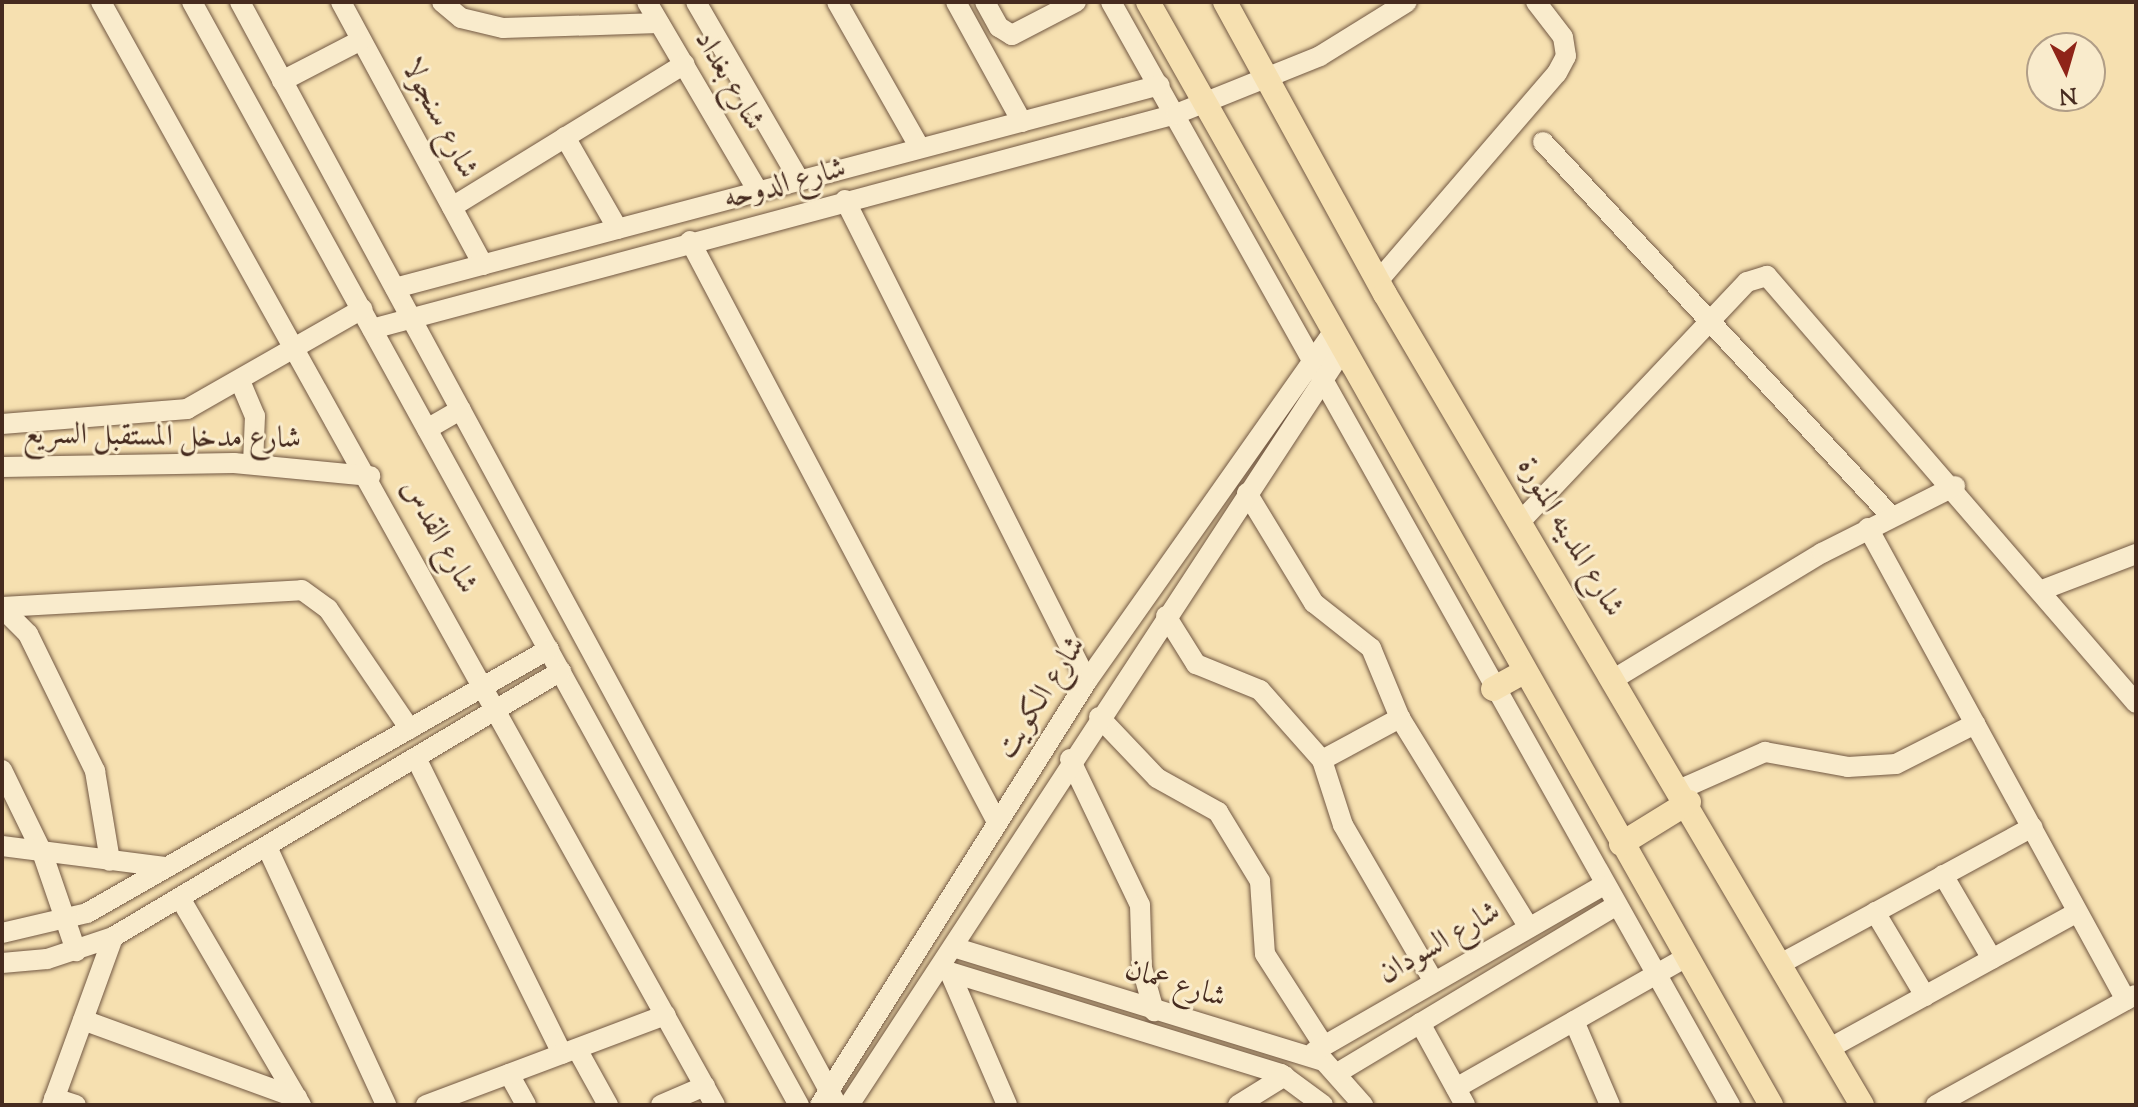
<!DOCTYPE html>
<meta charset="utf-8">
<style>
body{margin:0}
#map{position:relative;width:2138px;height:1107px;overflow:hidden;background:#f6e0b0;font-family:"Sorts Mill Goudy",Amiri,serif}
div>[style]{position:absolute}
.roads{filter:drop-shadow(0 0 2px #725843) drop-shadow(0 0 2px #725843)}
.minor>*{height:20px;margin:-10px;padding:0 10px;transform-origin:10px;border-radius:10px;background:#f9ebcc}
.major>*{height:24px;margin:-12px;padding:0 12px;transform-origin:12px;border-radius:12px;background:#f6e0b0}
span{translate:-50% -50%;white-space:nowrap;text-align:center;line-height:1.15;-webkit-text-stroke:6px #f9ebcc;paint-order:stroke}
.street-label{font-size:30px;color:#462b1f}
.frame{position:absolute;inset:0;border:4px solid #462b1f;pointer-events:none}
.north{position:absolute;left:2026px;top:32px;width:80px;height:80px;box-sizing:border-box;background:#f9ebcc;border:2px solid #b19e87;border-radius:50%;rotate:175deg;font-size:22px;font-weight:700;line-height:32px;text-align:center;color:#462b1f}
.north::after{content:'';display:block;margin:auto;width:28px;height:36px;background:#8f2418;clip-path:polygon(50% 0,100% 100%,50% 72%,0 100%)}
</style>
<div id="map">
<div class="roads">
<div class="minor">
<div style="left:101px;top:2px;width:1262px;rotate:60.9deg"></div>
<div style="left:192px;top:2px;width:1259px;rotate:61.18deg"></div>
<div style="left:240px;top:2px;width:1254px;rotate:61.58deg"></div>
<div style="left:341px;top:2px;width:299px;rotate:61.6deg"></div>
<div style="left:442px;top:2px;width:25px;rotate:40deg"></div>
<div style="left:461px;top:18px;width:43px;rotate:13.4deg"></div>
<div style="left:503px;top:28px;width:156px;rotate:-1.8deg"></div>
<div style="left:647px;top:2px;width:219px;rotate:59.6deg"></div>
<div style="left:696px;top:2px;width:206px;rotate:59.9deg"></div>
<div style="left:837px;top:2px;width:168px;rotate:60.4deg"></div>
<div style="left:956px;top:2px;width:137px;rotate:61.2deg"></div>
<div style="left:985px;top:2px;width:29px;rotate:61deg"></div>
<div style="left:999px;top:27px;width:15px;rotate:32deg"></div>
<div style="left:1012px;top:35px;width:72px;rotate:-27.3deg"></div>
<div style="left:1111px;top:2px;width:1265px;rotate:60.7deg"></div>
<div style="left:282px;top:81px;width:89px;rotate:-27.4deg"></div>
<div style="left:565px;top:137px;width:106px;rotate:60.1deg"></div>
<div style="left:1543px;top:142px;width:511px;rotate:47.06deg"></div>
<div style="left:845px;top:200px;width:538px;rotate:63.29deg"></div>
<div style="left:452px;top:207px;width:273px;rotate:-31.6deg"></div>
<div style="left:690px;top:241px;width:657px;rotate:62.15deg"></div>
<div style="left:1378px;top:281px;width:274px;rotate:-49.3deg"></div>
<div style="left:1557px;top:73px;width:19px;rotate:-62deg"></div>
<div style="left:1566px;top:56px;width:19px;rotate:-99deg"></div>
<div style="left:1563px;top:37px;width:44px;rotate:-127.6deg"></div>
<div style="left:395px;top:288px;width:791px;rotate:-14.86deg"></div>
<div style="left:372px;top:329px;width:832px;rotate:-14.97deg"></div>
<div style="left:1176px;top:114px;width:155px;rotate:-21.9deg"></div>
<div style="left:1320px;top:56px;width:102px;rotate:-31.8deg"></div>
<div style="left:240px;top:381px;width:38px;rotate:67deg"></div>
<div style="left:255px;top:416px;width:48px;rotate:92.4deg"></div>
<div style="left:2px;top:424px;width:186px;rotate:-4.6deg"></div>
<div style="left:187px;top:409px;width:202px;rotate:-29.7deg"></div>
<div style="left:427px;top:429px;width:39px;rotate:-30deg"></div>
<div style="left:2px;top:467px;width:232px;rotate:-1deg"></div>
<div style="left:234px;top:463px;width:137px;rotate:5.5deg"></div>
<div style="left:1247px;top:493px;width:129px;rotate:58.7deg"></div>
<div style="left:1314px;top:603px;width:73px;rotate:38.3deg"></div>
<div style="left:1371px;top:648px;width:76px;rotate:67.5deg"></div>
<div style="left:1400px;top:718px;width:246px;rotate:58.4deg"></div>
<div style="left:1521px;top:521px;width:329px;rotate:-46.6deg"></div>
<div style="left:1747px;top:282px;width:21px;rotate:-17deg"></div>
<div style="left:1767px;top:276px;width:564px;rotate:49.17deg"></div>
<div style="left:1868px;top:528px;width:538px;rotate:61.34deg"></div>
<div style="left:2042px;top:590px;width:101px;rotate:-21deg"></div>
<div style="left:2px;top:607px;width:300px;rotate:-3.2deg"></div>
<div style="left:302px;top:590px;width:32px;rotate:36deg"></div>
<div style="left:328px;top:609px;width:145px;rotate:55.7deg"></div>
<div style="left:2px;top:608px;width:37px;rotate:45deg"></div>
<div style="left:28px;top:634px;width:153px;rotate:63.9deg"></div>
<div style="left:95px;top:771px;width:91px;rotate:80.5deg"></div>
<div style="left:1166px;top:616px;width:57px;rotate:58deg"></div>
<div style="left:1196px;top:664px;width:69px;rotate:22.1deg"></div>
<div style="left:1260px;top:690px;width:94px;rotate:48.5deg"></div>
<div style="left:1322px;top:760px;width:68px;rotate:72.1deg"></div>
<div style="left:1343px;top:825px;width:181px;rotate:59.9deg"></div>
<div style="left:1617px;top:677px;width:240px;rotate:-31.2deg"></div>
<div style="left:1822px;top:553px;width:149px;rotate:-26.7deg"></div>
<div style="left:1099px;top:717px;width:84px;rotate:46.4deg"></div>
<div style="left:1157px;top:778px;width:70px;rotate:29.1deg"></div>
<div style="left:1218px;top:812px;width:81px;rotate:58.7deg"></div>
<div style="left:1260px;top:881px;width:73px;rotate:86.1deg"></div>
<div style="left:1265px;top:954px;width:109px;rotate:57.3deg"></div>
<div style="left:416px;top:758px;width:330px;rotate:63.7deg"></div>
<div style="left:1070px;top:759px;width:162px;rotate:64.4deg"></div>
<div style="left:1140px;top:905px;width:63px;rotate:88.2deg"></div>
<div style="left:1142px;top:968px;width:45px;rotate:74.4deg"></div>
<div style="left:1322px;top:760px;width:89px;rotate:-28.3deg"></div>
<div style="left:2px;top:770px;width:91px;rotate:64deg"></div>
<div style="left:42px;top:852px;width:105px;rotate:71deg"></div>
<div style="left:1681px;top:789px;width:92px;rotate:-23.8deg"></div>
<div style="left:1765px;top:752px;width:84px;rotate:10.2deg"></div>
<div style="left:1848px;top:767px;width:48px;rotate:-3.6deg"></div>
<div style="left:1896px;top:764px;width:89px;rotate:-26.9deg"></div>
<div style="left:2px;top:846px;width:164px;rotate:7.3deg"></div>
<div style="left:267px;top:847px;width:284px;rotate:65.2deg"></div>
<div style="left:1943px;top:875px;width:97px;rotate:59.7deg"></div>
<div style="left:180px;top:898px;width:240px;rotate:59.7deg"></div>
<div style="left:1875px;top:912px;width:98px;rotate:59.2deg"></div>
<div style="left:2px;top:933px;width:87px;rotate:-13.2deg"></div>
<div style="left:87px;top:913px;width:532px;rotate:-29.74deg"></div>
<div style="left:953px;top:947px;width:388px;rotate:17.1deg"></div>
<div style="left:1324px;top:1061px;width:59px;rotate:48.4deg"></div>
<div style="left:2px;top:963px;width:45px;rotate:-5.1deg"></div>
<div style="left:47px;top:959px;width:70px;rotate:-18.4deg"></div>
<div style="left:113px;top:937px;width:521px;rotate:-30.7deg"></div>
<div style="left:1782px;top:963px;width:285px;rotate:-28.5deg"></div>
<div style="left:940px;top:969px;width:357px;rotate:17.1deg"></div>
<div style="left:1281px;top:1074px;width:52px;rotate:36.4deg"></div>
<div style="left:950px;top:973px;width:144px;rotate:66.6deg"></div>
<div style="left:83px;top:1020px;width:228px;rotate:20deg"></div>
<div style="left:1574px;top:1021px;width:91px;rotate:66.8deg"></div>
<div style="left:1420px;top:1023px;width:94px;rotate:61.2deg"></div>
<div style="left:1830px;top:1048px;width:282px;rotate:-28.8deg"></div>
<div style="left:577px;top:1049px;width:64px;rotate:61deg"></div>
<div style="left:1315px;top:1051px;width:331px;rotate:-29.9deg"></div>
<div style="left:1339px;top:1072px;width:321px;rotate:-31deg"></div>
<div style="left:509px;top:1074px;width:35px;rotate:61deg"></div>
<div style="left:1456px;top:1088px;width:266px;rotate:-29.6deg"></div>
<div style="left:54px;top:1098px;width:23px;rotate:18deg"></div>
<div style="left:52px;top:1105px;width:179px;rotate:-70deg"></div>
<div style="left:426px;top:1105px;width:256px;rotate:-20.6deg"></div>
<div style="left:661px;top:1105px;width:48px;rotate:-23.4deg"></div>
<div style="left:820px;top:1105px;width:501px;rotate:-57.8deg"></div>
<div style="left:1087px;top:681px;width:423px;rotate:-54.8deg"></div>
<div style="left:849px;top:1105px;width:899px;rotate:-56.81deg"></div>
<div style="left:1238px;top:1105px;width:55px;rotate:-31.7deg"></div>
<div style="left:1936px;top:1105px;width:227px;rotate:-28.9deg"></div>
</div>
<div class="major">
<div style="left:1148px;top:2px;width:1267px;rotate:60.54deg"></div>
<div style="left:1225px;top:2px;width:333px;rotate:61.3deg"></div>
<div style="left:1385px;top:294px;width:941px;rotate:59.54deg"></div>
<div style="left:1493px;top:689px;width:33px;rotate:-29deg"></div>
<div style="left:1621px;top:844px;width:80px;rotate:-31.7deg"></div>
</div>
</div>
<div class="street-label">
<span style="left:728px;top:81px;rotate:60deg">شارع بغداد</span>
<span style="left:438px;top:119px;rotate:62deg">شارع سنجولا</span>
<span style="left:785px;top:185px;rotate:-15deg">شارع الدوحه</span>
<span style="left:162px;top:438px;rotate:1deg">شارع مدخل المستقبل السريع</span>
<span style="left:438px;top:537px;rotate:61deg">شارع القدس</span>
<span style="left:1569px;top:538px;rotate:59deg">شارع المدينه المنورة</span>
<span style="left:1042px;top:698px;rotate:-57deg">شارع الكويت</span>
<span style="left:1440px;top:944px;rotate:-30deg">شارع السودان</span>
<span style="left:1175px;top:985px;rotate:17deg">شارع عمان</span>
</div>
<div class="frame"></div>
<div class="north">N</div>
</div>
